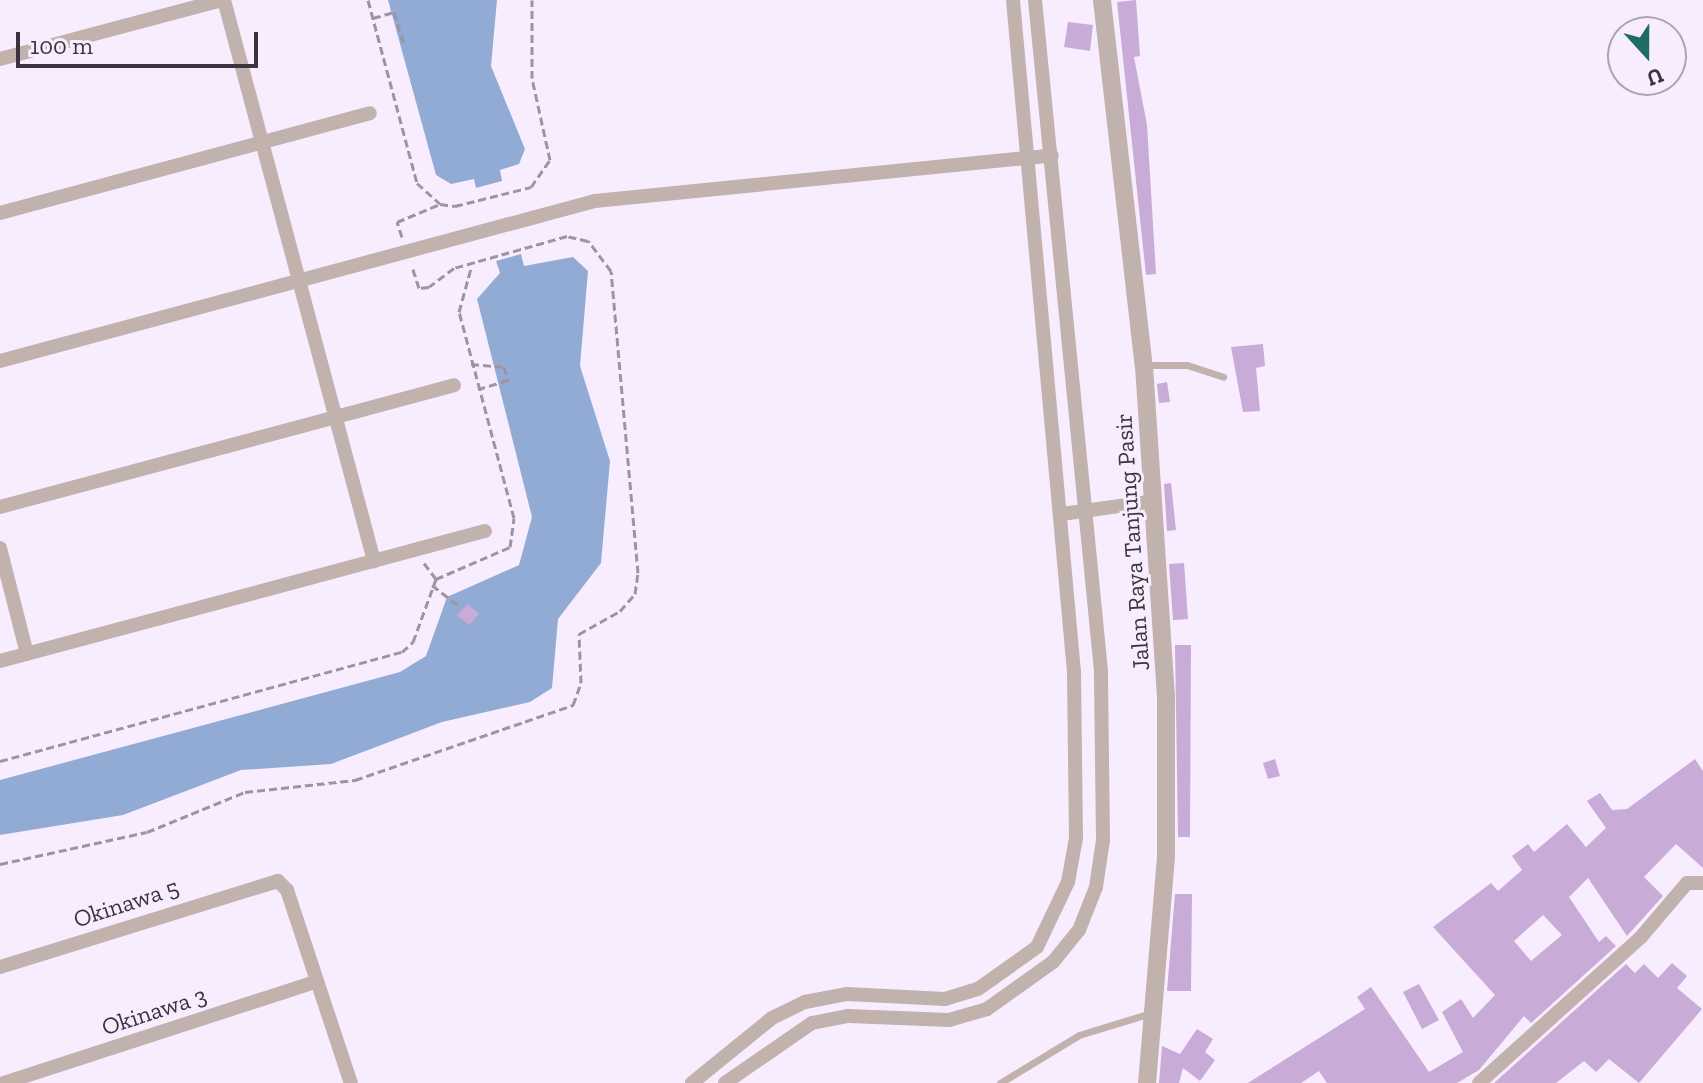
<!DOCTYPE html>
<style>
body{margin:0}
#map{position:relative;width:1703px;height:1083px;overflow:hidden;background:#f8edfe;font-family:"Zilla Slab",serif}
div>[style]{position:absolute}
.water>*{inset:0;background:#92abd5}
.building>*{inset:0;background:#c8abd6}
.path>*{height:3px;margin-top:-1.5px;transform-origin:0;background:repeating-linear-gradient(90deg,#9d94a2 0 8px,transparent 0 12px)}
.service>*{height:7px;margin:-3.5px;padding:0 3.5px;transform-origin:3.5px;border-radius:3.5px;background:#c2b2ad}
.minor>*{height:14px;margin:-7px;padding:0 7px;transform-origin:7px;border-radius:7px;background:#c2b2ad}
.tertiary>*{height:18px;margin:-9px;padding:0 9px;transform-origin:9px;border-radius:9px;background:#c2b2ad}
span{translate:-50% -50%;white-space:nowrap;text-align:center;line-height:1.15;-webkit-text-stroke:6px #f8edfe;paint-order:stroke}
.street-label{font-size:24px;color:#3b343f}
.north{position:absolute;left:1607px;top:16px;width:80px;height:80px;box-sizing:border-box;background:#f8edfe;border:2px solid #aca3b2;border-radius:50%;rotate:159deg;font-size:22px;font-weight:700;line-height:32px;text-align:center;color:#3b343f}
.north::after{content:'';display:block;margin:auto;width:28px;height:36px;background:#206b65;clip-path:polygon(50% 0,100% 100%,50% 72%,0 100%)}
.scale{position:absolute;left:16px;top:32px;width:242px;height:36px;box-sizing:border-box;border:4px solid #3b343f;border-top:0;padding-left:10px;font-size:24px;line-height:28px;white-space:nowrap;color:#3b343f;-webkit-text-stroke:6px #f8edfe;paint-order:stroke}
</style>
<div id="map">
<div class="water">
<div style="clip-path:polygon(388px 0,497px 0,491px 66px,525px 149px,519px 164px,500px 170px,502px 181px,476px 188px,474px 179px,451px 184px,436px 175px)"></div>
<div style="clip-path:polygon(521px 254px,524px 266px,573px 257px,588px 271px,580px 366px,610px 461px,601px 563px,558px 619px,552px 688px,530px 702px,442px 722px,331px 764px,241px 770px,123px 815px,0 835px,0 780px,400px 672px,426px 656px,447px 597px,519px 565px,532px 517px,477px 299px,500px 273px,496px 261px)"></div>
</div>
<div class="building">
<div style="clip-path:polygon(1136px 0,1140px 56px,1134px 57px,1147px 125px,1156px 274px,1146px 275px,1117px 2px)"></div>
<div style="clip-path:polygon(1068px 22px,1093px 25px,1090px 51px,1064px 47px)"></div>
<div style="clip-path:polygon(1263px 344px,1265px 366px,1256px 368px,1260px 411px,1243px 412px,1231px 347px)"></div>
<div style="clip-path:polygon(1167px 382px,1170px 402px,1159px 403px,1157px 384px)"></div>
<div style="clip-path:polygon(1171px 483px,1176px 530px,1167px 531px,1164px 484px)"></div>
<div style="clip-path:polygon(1184px 563px,1188px 619px,1173px 620px,1169px 564px)"></div>
<div style="clip-path:polygon(468px 604px,479px 614px,469px 625px,457px 615px)"></div>
<div style="clip-path:polygon(1175px 645px,1191px 645px,1190px 837px,1178px 837px)"></div>
<div style="clip-path:polygon(1275px 759px,1280px 776px,1268px 779px,1263px 763px)"></div>
<div style="clip-path:polygon(evenodd,1695px 759px,1703px 771px,1703px 868px,1676px 844px,1644px 877px,1663px 896px,1627px 936px,1588px 878px,1569px 897px,1599px 942px,1606px 936px,1616px 946px,1531px 1023px,1524px 1016px,1479px 1070px,1457px 1083px,1327px 1083px,1319px 1071px,1301px 1083px,1248px 1083px,1365px 1009px,1357px 997px,1371px 987px,1429px 1072px,1463px 1052px,1442px 1012px,1461px 999px,1473px 1018px,1495px 995px,1433px 927px,1491px 883px,1498px 891px,1522px 870px,1512px 856px,1528px 844px,1534px 852px,1567px 824px,1586px 847px,1606px 828px,1587px 801px,1600px 793px,1612px 810px,1627px 809px,1695px 759px,1543px 915px,1562px 935px,1531px 961px,1514px 941px,1543px 915px)"></div>
<div style="clip-path:polygon(1175px 894px,1192px 894px,1191px 991px,1167px 991px)"></div>
<div style="clip-path:polygon(1672px 963px,1687px 976px,1677px 988px,1702px 1009px,1639px 1083px,1609px 1059px,1596px 1072px,1584px 1061px,1556px 1083px,1494px 1083px,1626px 964px,1635px 973px,1644px 964px,1658px 978px)"></div>
<div style="clip-path:polygon(1419px 984px,1439px 1020px,1422px 1029px,1403px 992px)"></div>
<div style="clip-path:polygon(1197px 1029px,1213px 1039px,1205px 1052px,1215px 1060px,1200px 1081px,1183px 1068px,1179px 1083px,1159px 1083px,1162px 1046px,1180px 1054px)"></div>
</div>
<div class="path">
<div style="left:368px;top:0;width:189px;rotate:75deg"></div>
<div style="left:417px;top:183px;width:31px;rotate:42deg"></div>
<div style="left:440px;top:204px;width:15px;rotate:8deg"></div>
<div style="left:455px;top:206px;width:78px;rotate:-14deg"></div>
<div style="left:531px;top:187px;width:33px;rotate:-55deg"></div>
<div style="left:550px;top:160px;width:84px;rotate:-102.4deg"></div>
<div style="left:532px;top:78px;width:78px;rotate:-90deg"></div>
<div style="left:373px;top:18px;width:22px;rotate:-16deg"></div>
<div style="left:394px;top:12px;width:34px;rotate:73deg"></div>
<div style="left:402px;top:237px;width:16px;rotate:-108deg"></div>
<div style="left:397px;top:222px;width:47px;rotate:-22.7deg"></div>
<div style="left:471px;top:364px;width:33px;rotate:5deg"></div>
<div style="left:504px;top:367px;width:14px;rotate:73deg"></div>
<div style="left:508px;top:380px;width:31px;rotate:163deg"></div>
<div style="left:424px;top:563px;width:20px;rotate:53deg"></div>
<div style="left:432px;top:585px;width:34px;rotate:38deg"></div>
<div style="left:0;top:761px;width:417px;rotate:-15.2deg"></div>
<div style="left:402px;top:652px;width:15px;rotate:-42deg"></div>
<div style="left:413px;top:642px;width:67px;rotate:-69.9deg"></div>
<div style="left:436px;top:579px;width:81px;rotate:-23.4deg"></div>
<div style="left:510px;top:547px;width:29px;rotate:-82deg"></div>
<div style="left:514px;top:518px;width:213px;rotate:-104.9deg"></div>
<div style="left:459px;top:312px;width:46px;rotate:-74.7deg"></div>
<div style="left:0;top:864px;width:150px;rotate:-12.3deg"></div>
<div style="left:147px;top:832px;width:106px;rotate:-22.2deg"></div>
<div style="left:245px;top:792px;width:111px;rotate:-6.2deg"></div>
<div style="left:355px;top:780px;width:231px;rotate:-19deg"></div>
<div style="left:573px;top:705px;width:23px;rotate:-70deg"></div>
<div style="left:581px;top:683px;width:49px;rotate:-92.3deg"></div>
<div style="left:579px;top:634px;width:47px;rotate:-29.3deg"></div>
<div style="left:620px;top:611px;width:23px;rotate:-49deg"></div>
<div style="left:635px;top:594px;width:21px;rotate:-82deg"></div>
<div style="left:638px;top:573px;width:303px;rotate:-95.1deg"></div>
<div style="left:611px;top:271px;width:38px;rotate:-127deg"></div>
<div style="left:588px;top:241px;width:22px;rotate:-167deg"></div>
<div style="left:567px;top:236px;width:117px;rotate:164.2deg"></div>
<div style="left:454px;top:268px;width:31px;rotate:143deg"></div>
<div style="left:429px;top:287px;width:10px;rotate:174deg"></div>
<div style="left:419px;top:288px;width:22px;rotate:-108deg"></div>
</div>
<div class="service">
<div style="left:1146px;top:365px;width:41px"></div>
<div style="left:1187px;top:365px;width:38px;rotate:18deg"></div>
<div style="left:1000px;top:1083px;width:92px;rotate:-31.3deg"></div>
<div style="left:1079px;top:1035px;width:75px;rotate:-17deg"></div>
</div>
<div class="minor">
<div style="left:224px;top:0;width:581px;rotate:75.03deg"></div>
<div style="left:0;top:59px;width:229px;rotate:-14.9deg"></div>
<div style="left:0;top:213px;width:383px;rotate:-15.1deg"></div>
<div style="left:0;top:361px;width:616px;rotate:-15.05deg"></div>
<div style="left:595px;top:201px;width:459px;rotate:-5.7deg"></div>
<div style="left:0;top:507px;width:470px;rotate:-15deg"></div>
<div style="left:1062px;top:514px;width:93px;rotate:-8deg"></div>
<div style="left:0;top:548px;width:109px;rotate:75.7deg"></div>
<div style="left:0;top:661px;width:502px;rotate:-15deg"></div>
<div style="left:0;top:967px;width:291px;rotate:-17.2deg"></div>
<div style="left:278px;top:881px;width:13px;rotate:45deg"></div>
<div style="left:287px;top:890px;width:203px;rotate:71.7deg"></div>
<div style="left:4px;top:1083px;width:329px;rotate:-18deg"></div>
<div style="left:692px;top:1083px;width:103px;rotate:-39.1deg"></div>
<div style="left:772px;top:1018px;width:37px;rotate:-26deg"></div>
<div style="left:805px;top:1002px;width:43px;rotate:-10.8deg"></div>
<div style="left:847px;top:994px;width:98px;rotate:2.9deg"></div>
<div style="left:945px;top:999px;width:34px;rotate:-17deg"></div>
<div style="left:978px;top:989px;width:72px;rotate:-35.4deg"></div>
<div style="left:1037px;top:947px;width:72px;rotate:-64.5deg"></div>
<div style="left:1068px;top:882px;width:45px;rotate:-79.7deg"></div>
<div style="left:1076px;top:838px;width:166px;rotate:-90.7deg"></div>
<div style="left:1074px;top:672px;width:675px;rotate:-95.19deg"></div>
<div style="left:725px;top:1083px;width:106px;rotate:-34.6deg"></div>
<div style="left:812px;top:1023px;width:37px;rotate:-11deg"></div>
<div style="left:848px;top:1016px;width:101px;rotate:2.3deg"></div>
<div style="left:949px;top:1020px;width:40px;rotate:-16deg"></div>
<div style="left:987px;top:1009px;width:81px;rotate:-35.5deg"></div>
<div style="left:1053px;top:962px;width:41px;rotate:-50.9deg"></div>
<div style="left:1079px;top:930px;width:46px;rotate:-68.4deg"></div>
<div style="left:1096px;top:887px;width:48px;rotate:-81.5deg"></div>
<div style="left:1103px;top:840px;width:169px;rotate:-90.7deg"></div>
<div style="left:1101px;top:671px;width:674px;rotate:-95.62deg"></div>
<div style="left:1479px;top:1083px;width:218px;rotate:-42deg"></div>
<div style="left:1641px;top:937px;width:71px;rotate:-49.6deg"></div>
<div style="left:1687px;top:883px;width:16px"></div>
</div>
<div class="tertiary">
<div style="left:1102px;top:0;width:368px;rotate:83.5deg"></div>
<div style="left:1144px;top:366px;width:329px;rotate:86.2deg"></div>
<div style="left:1166px;top:694px;width:163px;rotate:90deg"></div>
<div style="left:1166px;top:857px;width:227px;rotate:94.8deg"></div>
</div>
<div class="street-label">
<span style="left:1132px;top:542px;rotate:-94deg">Jalan Raya Tanjung Pasir</span>
<span style="left:126px;top:903px;rotate:-18deg">Okinawa 5</span>
<span style="left:154px;top:1011px;rotate:-18deg">Okinawa 3</span>
</div>
<div class="north">U</div>
<div class="scale">100 m</div>
</div>
